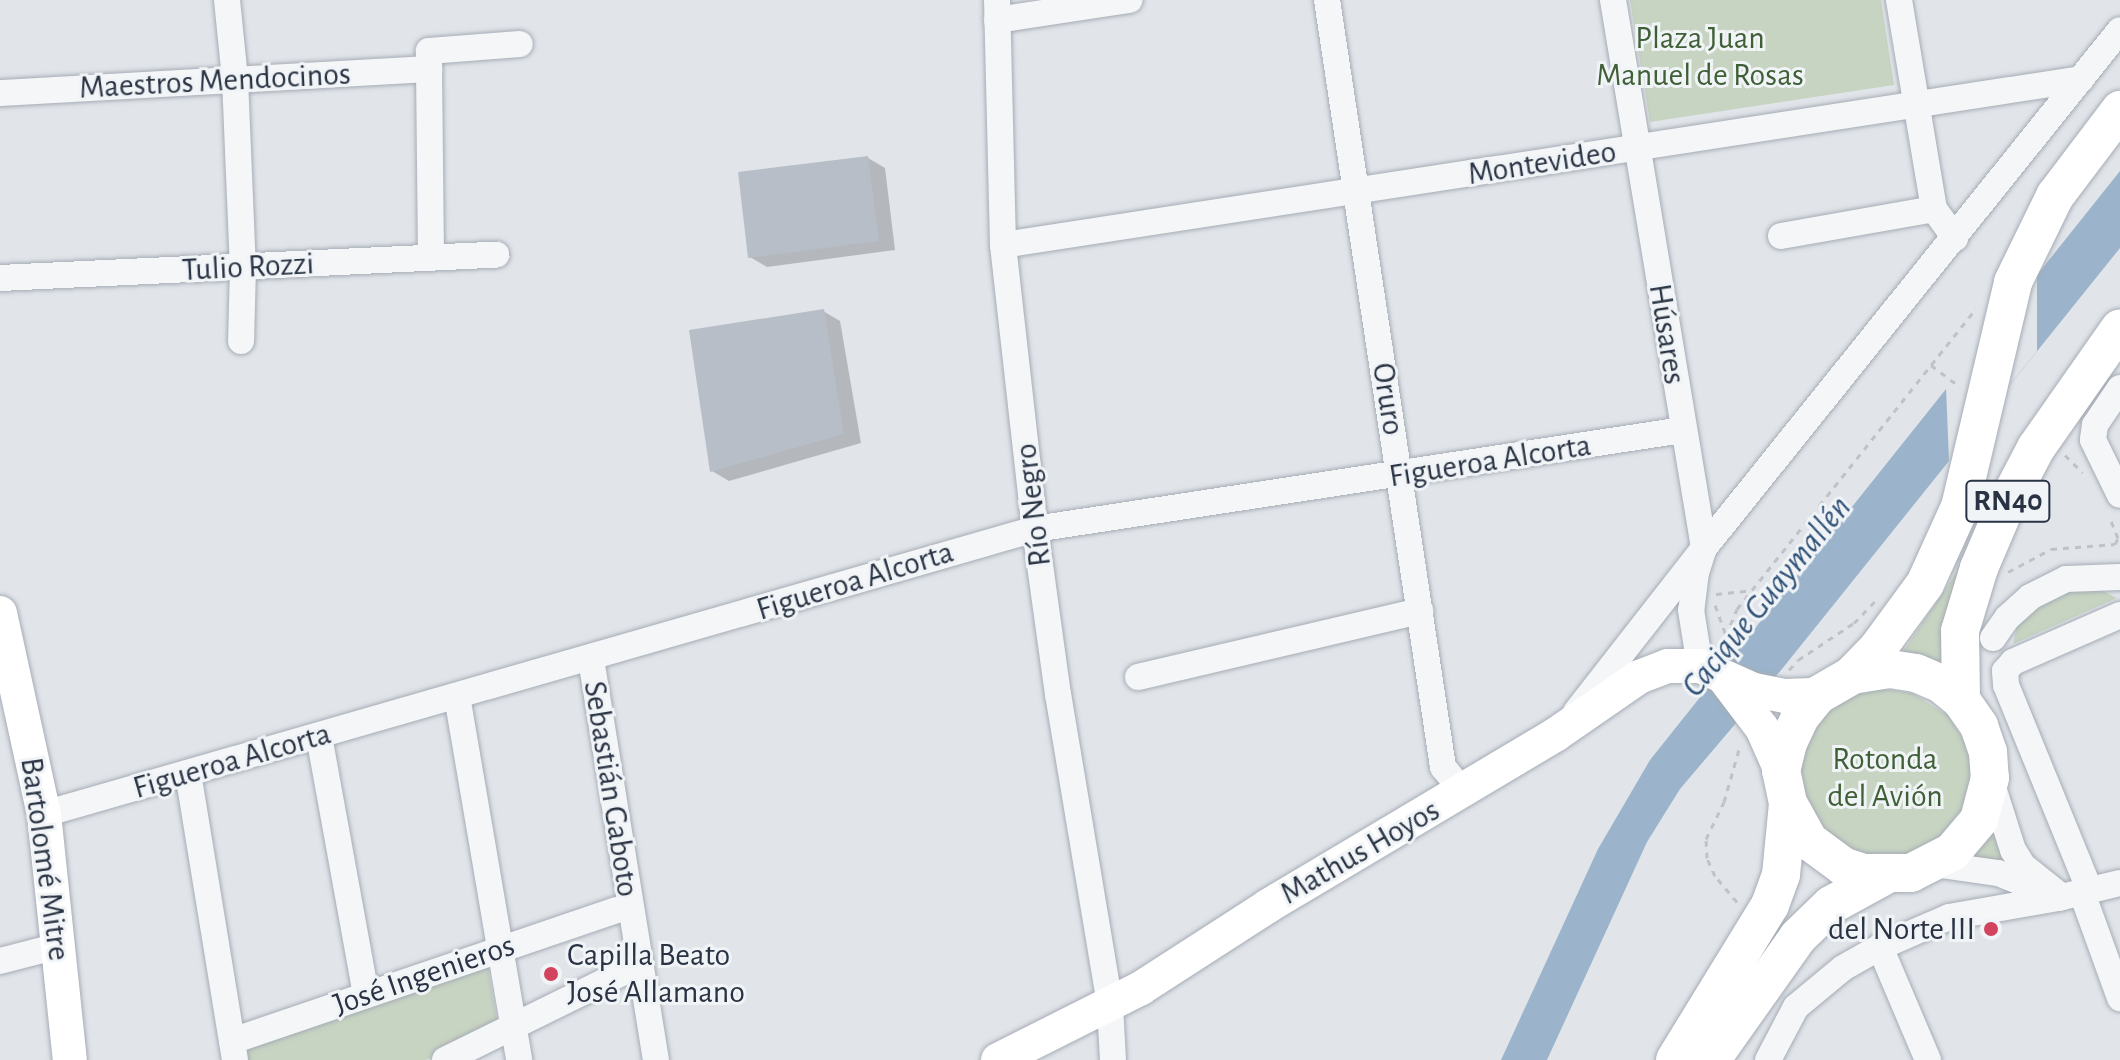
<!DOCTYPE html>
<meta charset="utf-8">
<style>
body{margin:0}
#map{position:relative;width:2120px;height:1060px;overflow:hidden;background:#e1e5ea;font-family:"Alegreya Sans",sans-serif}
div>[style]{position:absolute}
.green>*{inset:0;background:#c7d4c2}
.water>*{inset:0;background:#9bb4cb}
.pier>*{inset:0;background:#e1e5ea}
.shadow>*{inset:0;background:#0003}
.building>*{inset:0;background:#b8bec8}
.path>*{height:3px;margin-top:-1.5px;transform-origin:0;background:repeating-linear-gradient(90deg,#bfc3c9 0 6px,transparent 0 12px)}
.roads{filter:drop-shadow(0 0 2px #a6acb5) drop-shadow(0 0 2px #a6acb5)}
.minor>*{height:26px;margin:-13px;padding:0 13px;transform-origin:13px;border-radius:13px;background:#f4f6f8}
.major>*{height:34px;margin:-17px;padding:0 17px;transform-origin:17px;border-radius:17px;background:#fff}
.highway>*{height:38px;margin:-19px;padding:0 19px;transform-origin:19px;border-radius:19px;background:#fff}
.dots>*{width:22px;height:22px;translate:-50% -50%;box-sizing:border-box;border:4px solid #f1f4f7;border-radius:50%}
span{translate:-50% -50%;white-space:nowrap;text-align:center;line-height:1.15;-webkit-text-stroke:6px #f1f4f7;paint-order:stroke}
.shield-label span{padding:2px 6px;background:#f1f4f7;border:2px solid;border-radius:6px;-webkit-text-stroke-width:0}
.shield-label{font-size:30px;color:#293343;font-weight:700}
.park-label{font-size:32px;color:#3f5f36}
.street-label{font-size:32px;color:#293343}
.poi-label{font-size:32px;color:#293343}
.right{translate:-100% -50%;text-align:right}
.left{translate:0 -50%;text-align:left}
.water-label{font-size:34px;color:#325378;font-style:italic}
</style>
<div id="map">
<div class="green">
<div style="clip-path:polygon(1630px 0,1881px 0,1894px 85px,1650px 122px)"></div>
<div style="clip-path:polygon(1983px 514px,1950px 679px,1898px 659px,1956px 573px)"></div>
<div style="clip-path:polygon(2072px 589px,2099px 589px,2117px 598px,2013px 644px,2017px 626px,2044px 601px)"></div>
<div style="clip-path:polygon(1881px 689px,1912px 693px,1949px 716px,1971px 753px,1972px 797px,1953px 835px,1887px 867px,1829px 849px,1797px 797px,1805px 736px,1825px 712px,1851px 695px)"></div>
<div style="clip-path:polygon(1995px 816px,2012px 868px,1963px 862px)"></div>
<div style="clip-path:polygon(487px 963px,498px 1026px,426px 1060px,237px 1060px,235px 1047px)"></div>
</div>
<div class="water">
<div style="clip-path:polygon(2120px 171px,2120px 248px,1782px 669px,1680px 789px,1647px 842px,1547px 1060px,1501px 1060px,1598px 849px,1650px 760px)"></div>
</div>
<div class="pier">
<div style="clip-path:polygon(2037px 275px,2037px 351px,1949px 461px,1946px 387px)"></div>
</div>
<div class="shadow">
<div style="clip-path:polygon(868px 158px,885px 168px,895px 250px,767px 267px,750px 257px)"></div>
<div style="clip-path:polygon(823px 311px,840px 321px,861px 443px,729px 481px,712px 471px)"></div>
</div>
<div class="building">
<div style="clip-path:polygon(868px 156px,879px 241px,748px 258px,738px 172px)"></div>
<div style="clip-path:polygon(824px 309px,844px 434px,710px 472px,689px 330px)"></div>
</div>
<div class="path">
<div style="left:1931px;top:365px;width:36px;rotate:37deg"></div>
<div style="left:2065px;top:455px;width:25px;rotate:45deg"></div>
<div style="left:2008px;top:572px;width:49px;rotate:-28.1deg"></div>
<div style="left:2051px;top:549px;width:64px;rotate:-4.5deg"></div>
<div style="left:2115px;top:544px;width:7px;rotate:-63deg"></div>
<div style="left:2118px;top:538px;width:24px;rotate:-112deg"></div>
<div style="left:1716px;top:594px;width:36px;rotate:-6deg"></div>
<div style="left:1715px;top:605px;width:33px;rotate:70deg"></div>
<div style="left:1726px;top:647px;width:11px;rotate:-90deg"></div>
<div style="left:1726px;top:636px;width:29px;rotate:-68deg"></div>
<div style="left:1737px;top:609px;width:384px;rotate:-51.5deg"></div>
<div style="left:1789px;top:670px;width:13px;rotate:-48deg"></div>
<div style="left:1798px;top:660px;width:67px;rotate:-33.5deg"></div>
<div style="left:1854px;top:623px;width:32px;rotate:-46deg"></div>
<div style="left:1737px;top:902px;width:34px;rotate:-130deg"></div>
<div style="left:1715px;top:876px;width:20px;rotate:-114deg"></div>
<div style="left:1707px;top:858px;width:19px;rotate:-93deg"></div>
<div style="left:1706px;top:839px;width:41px;rotate:-64.1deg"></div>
<div style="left:1724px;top:802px;width:58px;rotate:-74.1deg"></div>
</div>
<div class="roads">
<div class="minor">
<div style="left:227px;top:0;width:79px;rotate:84.2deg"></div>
<div style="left:235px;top:79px;width:188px;rotate:87.6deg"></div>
<div style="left:243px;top:267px;width:74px;rotate:91.5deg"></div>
<div style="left:997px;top:0;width:245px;rotate:88.6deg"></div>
<div style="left:1003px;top:245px;width:286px;rotate:83.6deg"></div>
<div style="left:1035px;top:529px;width:167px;rotate:82.1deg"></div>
<div style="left:1058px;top:694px;width:315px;rotate:80.5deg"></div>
<div style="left:1110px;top:1005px;width:55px;rotate:86.9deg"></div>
<div style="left:1327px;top:0;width:776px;rotate:81.4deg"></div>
<div style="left:1443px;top:767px;width:32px;rotate:51deg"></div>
<div style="left:1613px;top:0;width:556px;rotate:80.57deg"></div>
<div style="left:1704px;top:548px;width:25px;rotate:108deg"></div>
<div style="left:1696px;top:572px;width:38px;rotate:97deg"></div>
<div style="left:1691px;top:610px;width:57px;rotate:80.9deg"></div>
<div style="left:1899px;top:0;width:212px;rotate:80.5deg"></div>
<div style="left:1934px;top:209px;width:36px;rotate:54deg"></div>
<div style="left:997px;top:20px;width:134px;rotate:-8.6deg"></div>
<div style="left:0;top:93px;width:430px;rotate:-3.2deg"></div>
<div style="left:1781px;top:236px;width:155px;rotate:-10deg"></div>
<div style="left:1003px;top:245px;width:1091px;rotate:-8.75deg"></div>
<div style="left:431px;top:258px;width:207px;rotate:-90.6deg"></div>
<div style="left:429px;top:51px;width:91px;rotate:-4.4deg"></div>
<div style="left:0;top:278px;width:497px;rotate:-2.7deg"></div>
<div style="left:2120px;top:388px;width:45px;rotate:124deg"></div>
<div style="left:2095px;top:425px;width:15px;rotate:98deg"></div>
<div style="left:2093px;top:440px;width:61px;rotate:63.9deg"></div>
<div style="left:1993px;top:638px;width:24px;rotate:-55deg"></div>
<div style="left:2007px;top:618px;width:31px;rotate:-42deg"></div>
<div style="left:2030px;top:597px;width:40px;rotate:-26.6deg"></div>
<div style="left:2066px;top:579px;width:54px;rotate:-2.1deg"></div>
<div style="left:591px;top:659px;width:406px;rotate:80.8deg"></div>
<div style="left:1138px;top:677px;width:290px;rotate:-13.2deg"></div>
<div style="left:457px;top:696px;width:369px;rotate:80.3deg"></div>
<div style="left:1576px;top:712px;width:208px;rotate:-52deg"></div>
<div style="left:1704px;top:548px;width:664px;rotate:-51.23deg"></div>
<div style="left:319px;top:736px;width:263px;rotate:79.7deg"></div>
<div style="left:188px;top:773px;width:291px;rotate:80.7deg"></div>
<div style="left:1990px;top:778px;width:76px;rotate:72.3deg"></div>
<div style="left:2013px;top:850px;width:19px;rotate:58deg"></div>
<div style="left:2023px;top:866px;width:50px;rotate:38.5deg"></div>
<div style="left:44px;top:814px;width:1031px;rotate:-16.04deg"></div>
<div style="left:1035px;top:529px;width:656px;rotate:-8.69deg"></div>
<div style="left:1934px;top:864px;width:65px;rotate:8deg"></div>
<div style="left:1998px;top:873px;width:43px;rotate:21.8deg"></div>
<div style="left:2090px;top:891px;width:222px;rotate:-112.2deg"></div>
<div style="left:2006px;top:685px;width:14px;rotate:-94deg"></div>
<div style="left:2005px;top:671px;width:12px;rotate:-48deg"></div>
<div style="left:2013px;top:662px;width:117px;rotate:-23.7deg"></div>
<div style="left:2082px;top:893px;width:112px;rotate:70.1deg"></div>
<div style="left:1880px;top:947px;width:123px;rotate:67deg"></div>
<div style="left:0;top:961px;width:60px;rotate:-14.5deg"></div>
<div style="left:232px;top:1041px;width:406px;rotate:-18.8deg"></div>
<div style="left:445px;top:1060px;width:204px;rotate:-26.2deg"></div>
<div style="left:1768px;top:1060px;width:60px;rotate:-62.2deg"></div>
<div style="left:1796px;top:1007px;width:61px;rotate:-39.7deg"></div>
<div style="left:1843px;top:968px;width:43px;rotate:-29.6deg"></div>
<div style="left:1880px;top:947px;width:75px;rotate:-23.5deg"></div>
<div style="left:1949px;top:917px;width:111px;rotate:-9.9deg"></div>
<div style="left:2058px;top:898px;width:64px;rotate:-13.6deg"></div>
</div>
<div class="major">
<div style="left:0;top:613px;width:206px;rotate:77.7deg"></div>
<div style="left:44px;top:814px;width:247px;rotate:84deg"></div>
<div style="left:1724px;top:678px;width:63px;rotate:52.8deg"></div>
<div style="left:1762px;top:728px;width:47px;rotate:66.2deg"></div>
<div style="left:998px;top:1060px;width:160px;rotate:-26.7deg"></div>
<div style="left:1141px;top:988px;width:151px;rotate:-32.8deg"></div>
<div style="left:1268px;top:906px;width:334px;rotate:-30.8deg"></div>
<div style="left:1555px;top:735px;width:102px;rotate:-34.6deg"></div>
<div style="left:1639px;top:677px;width:31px;rotate:-21deg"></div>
<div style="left:1668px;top:666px;width:32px"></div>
<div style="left:1700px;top:666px;width:59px;rotate:24deg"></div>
<div style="left:1754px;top:690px;width:32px;rotate:11deg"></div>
<div style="left:1785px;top:696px;width:33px;rotate:-2deg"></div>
</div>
<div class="highway">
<div style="left:1852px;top:675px;width:38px;rotate:-9deg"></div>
<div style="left:1890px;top:669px;width:26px;rotate:9deg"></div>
<div style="left:1916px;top:673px;width:26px;rotate:23deg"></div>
<div style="left:1940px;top:683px;width:27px;rotate:39deg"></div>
<div style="left:1961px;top:700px;width:32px;rotate:55deg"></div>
<div style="left:1979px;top:726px;width:28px;rotate:71deg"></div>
<div style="left:1988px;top:752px;width:26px;rotate:86deg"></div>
<div style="left:1990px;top:778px;width:43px;rotate:104.7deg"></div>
<div style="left:1979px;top:820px;width:42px;rotate:130.2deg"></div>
<div style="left:1952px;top:852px;width:46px;rotate:152.9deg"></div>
<div style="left:1911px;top:873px;width:47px;rotate:180deg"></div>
<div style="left:1864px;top:873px;width:22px;rotate:-162deg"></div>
<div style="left:1843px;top:866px;width:42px;rotate:-143.7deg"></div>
<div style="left:1809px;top:841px;width:43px;rotate:-118.9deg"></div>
<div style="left:1788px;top:803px;width:33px;rotate:-102deg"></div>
<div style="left:1781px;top:771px;width:29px;rotate:-76deg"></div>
<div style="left:1788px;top:743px;width:29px;rotate:-65deg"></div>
<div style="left:1800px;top:717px;width:28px;rotate:-51deg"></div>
<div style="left:1818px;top:695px;width:39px;rotate:-30deg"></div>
<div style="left:1852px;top:675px;width:37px;rotate:-46deg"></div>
<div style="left:1878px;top:648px;width:79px;rotate:-53.7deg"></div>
<div style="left:1925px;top:584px;width:85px;rotate:-65.6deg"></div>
<div style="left:1960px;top:507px;width:231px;rotate:-76.7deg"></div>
<div style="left:2013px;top:282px;width:96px;rotate:-64deg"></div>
<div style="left:2055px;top:196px;width:108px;rotate:-52.9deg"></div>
<div style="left:1961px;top:700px;width:69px;rotate:-90.8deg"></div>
<div style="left:1960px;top:631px;width:66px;rotate:-73.2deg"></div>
<div style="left:1979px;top:568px;width:66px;rotate:-66.9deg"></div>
<div style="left:2005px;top:507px;width:67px;rotate:-62.3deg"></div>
<div style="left:2036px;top:448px;width:146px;rotate:-55deg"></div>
<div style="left:1675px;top:1060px;width:182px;rotate:-58.5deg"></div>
<div style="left:1770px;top:905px;width:32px;rotate:-70deg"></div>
<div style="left:1781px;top:875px;width:72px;rotate:-84.4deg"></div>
<div style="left:1711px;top:1060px;width:151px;rotate:-54.7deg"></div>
<div style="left:1798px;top:937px;width:46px;rotate:-44.1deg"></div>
<div style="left:1831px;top:905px;width:63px;rotate:-28.6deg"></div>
</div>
</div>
<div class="dots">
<div style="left:1991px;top:929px;background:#d2435d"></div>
<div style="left:551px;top:974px;background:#d2435d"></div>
</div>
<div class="shield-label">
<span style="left:2008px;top:501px">RN40</span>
</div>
<div class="park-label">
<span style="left:1700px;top:57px">Plaza Juan<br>Manuel de Rosas</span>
<span style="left:1885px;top:778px">Rotonda<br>del Avión</span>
</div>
<div class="street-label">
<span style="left:215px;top:81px;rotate:-3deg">Maestros Mendocinos</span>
<span style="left:1542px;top:163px;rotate:-9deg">Montevideo</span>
<span style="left:248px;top:267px;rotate:-3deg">Tulio Rozzi</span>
<span style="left:1667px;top:334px;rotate:81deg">Húsares</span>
<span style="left:1388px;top:399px;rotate:81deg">Oruro</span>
<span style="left:1490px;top:461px;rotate:-9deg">Figueroa Alcorta</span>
<span style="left:1033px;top:505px;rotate:-97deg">Río Negro</span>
<span style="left:855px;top:581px;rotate:-17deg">Figueroa Alcorta</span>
<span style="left:232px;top:761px;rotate:-16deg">Figueroa Alcorta</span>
<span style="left:611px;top:789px;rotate:81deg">Sebastián Gaboto</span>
<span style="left:1360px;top:852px;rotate:-30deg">Mathus Hoyos</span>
<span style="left:45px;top:859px;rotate:82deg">Bartolomé Mitre</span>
<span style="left:424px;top:975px;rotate:-19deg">José Ingenieros</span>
</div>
<div class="poi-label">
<span class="right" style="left:1975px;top:929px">del Norte III</span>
<span class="left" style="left:567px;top:974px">Capilla Beato<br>José Allamano</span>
</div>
<div class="water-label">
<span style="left:1767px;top:597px;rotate:-51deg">Cacique Guaymallén</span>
</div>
</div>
